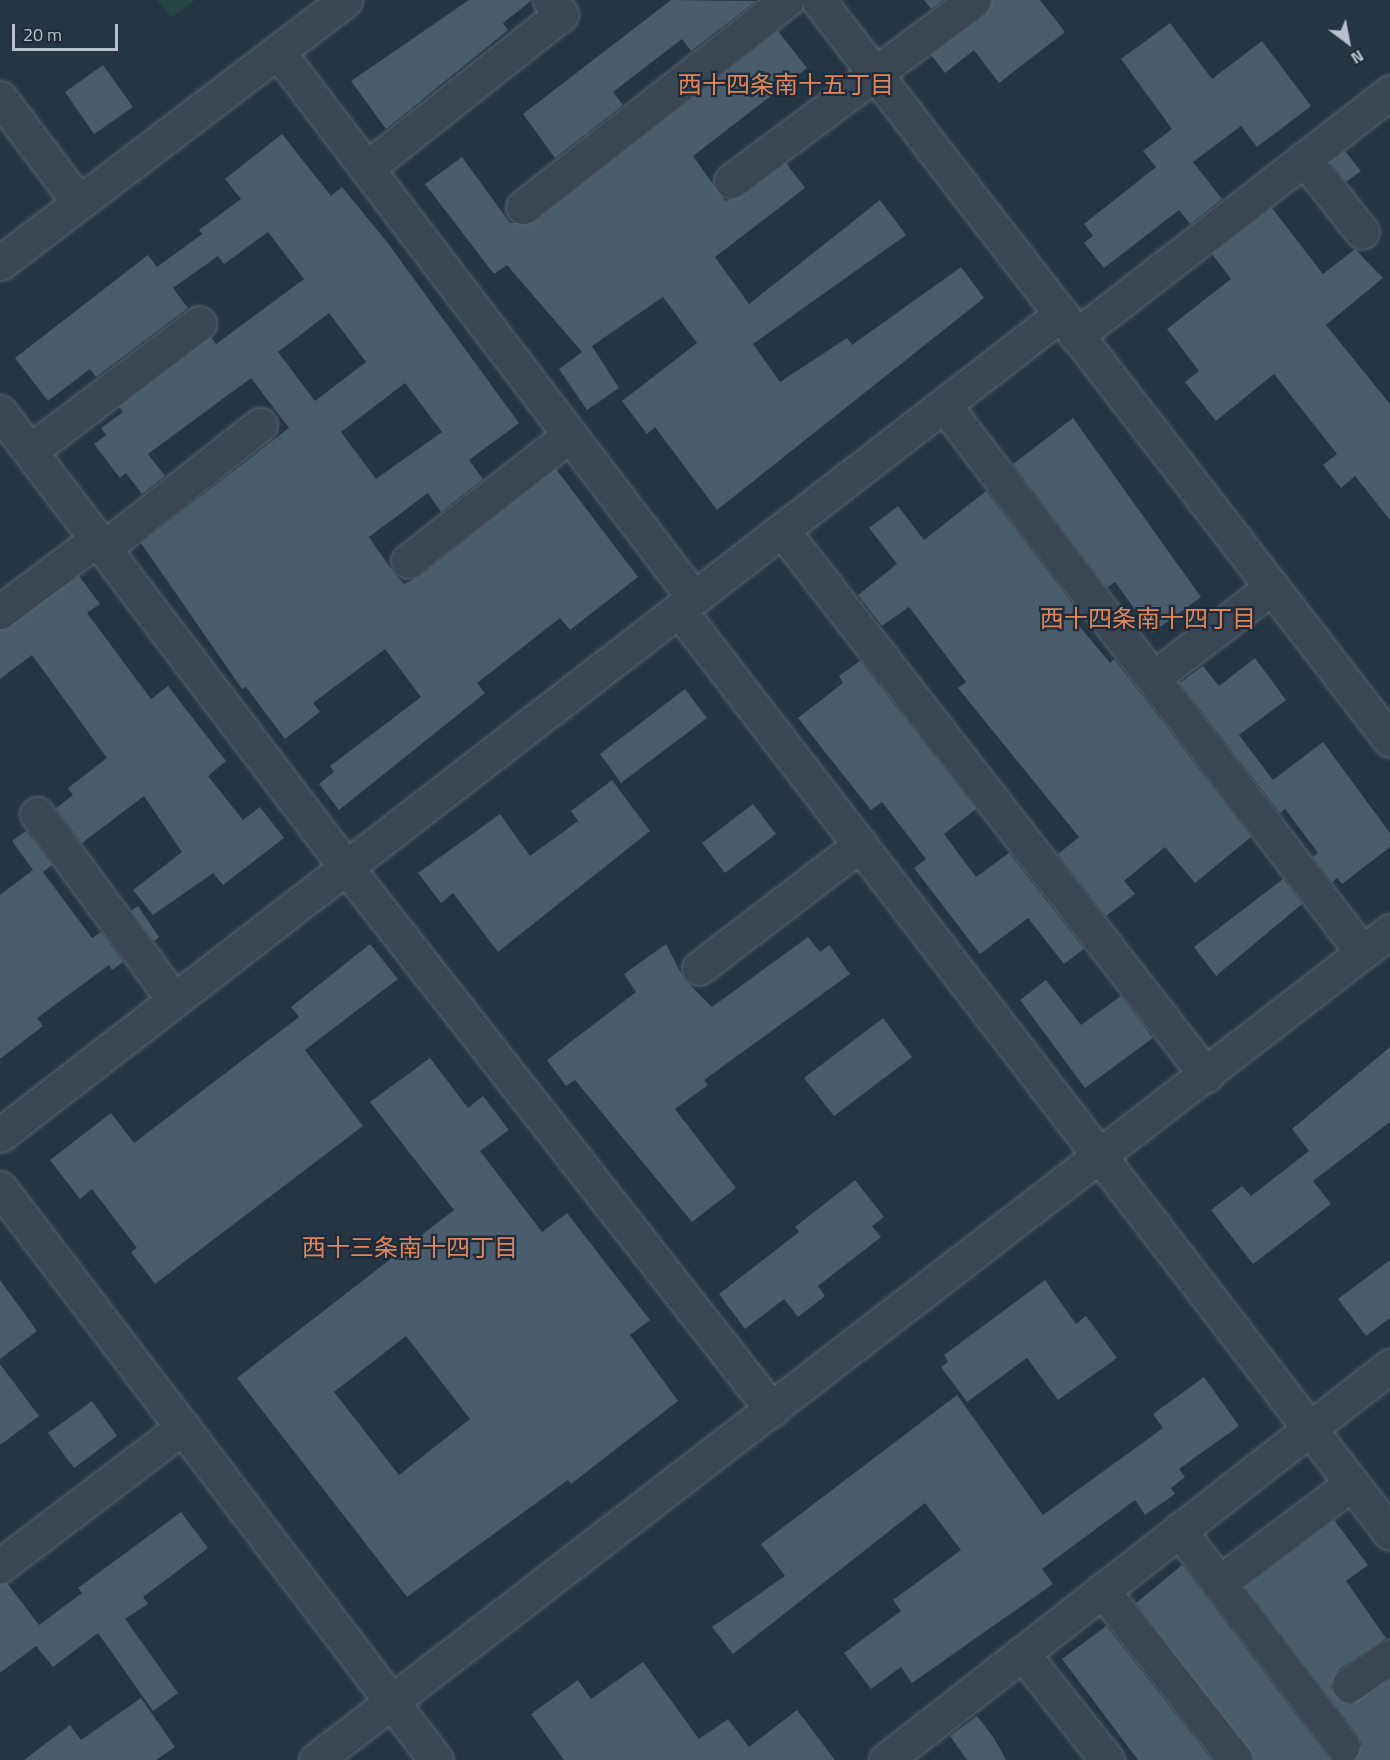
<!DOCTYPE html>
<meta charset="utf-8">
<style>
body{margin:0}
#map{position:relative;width:1390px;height:1760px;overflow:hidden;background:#243544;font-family:"Titillium Web","Noto Sans JP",sans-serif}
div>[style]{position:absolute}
.green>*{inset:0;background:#264544}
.building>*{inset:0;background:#4a5d6c}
.roads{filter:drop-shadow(0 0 2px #576470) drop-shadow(0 0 2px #576470)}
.minor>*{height:33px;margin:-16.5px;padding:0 16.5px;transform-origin:16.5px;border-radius:16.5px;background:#384753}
span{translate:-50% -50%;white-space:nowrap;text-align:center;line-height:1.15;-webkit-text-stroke:4.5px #1d2c38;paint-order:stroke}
.neighbourhood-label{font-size:24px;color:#df865e}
.north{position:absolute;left:1318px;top:12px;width:60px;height:60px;-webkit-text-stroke:4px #1d2c38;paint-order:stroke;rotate:148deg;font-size:16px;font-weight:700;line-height:24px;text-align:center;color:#b6c1cd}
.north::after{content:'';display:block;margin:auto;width:21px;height:27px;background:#b6c1cd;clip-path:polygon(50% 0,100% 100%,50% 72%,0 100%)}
.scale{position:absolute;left:12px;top:24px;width:106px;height:27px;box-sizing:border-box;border:3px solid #b6c1cd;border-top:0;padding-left:8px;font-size:18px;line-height:21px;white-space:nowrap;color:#b6c1cd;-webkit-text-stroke:4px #1d2c38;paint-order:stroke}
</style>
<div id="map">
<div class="green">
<div style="clip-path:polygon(157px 0,195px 0,171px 18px)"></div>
</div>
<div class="building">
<div style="clip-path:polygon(469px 0,532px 0,503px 23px,508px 30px,386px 129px,351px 81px)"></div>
<div style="clip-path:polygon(671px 0,756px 1px,691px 51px,682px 39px,613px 92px,623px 105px,555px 158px,523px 114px)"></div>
<div style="clip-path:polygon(924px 0,943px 0,931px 9px)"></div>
<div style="clip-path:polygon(992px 0,1040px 0,1065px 32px,999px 83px,974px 50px,945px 73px,931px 55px,985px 15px)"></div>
<div style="clip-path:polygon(1170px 23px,1212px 79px,1262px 41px,1311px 106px,1257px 147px,1241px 126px,1193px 162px,1222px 199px,1190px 224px,1179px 210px,1104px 268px,1084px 243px,1093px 236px,1084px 224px,1156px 167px,1143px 151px,1172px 129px,1121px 59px)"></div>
<div style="clip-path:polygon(778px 31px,807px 68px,693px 156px,725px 201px,742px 196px,786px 163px,805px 188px,715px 257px,749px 304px,880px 200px,906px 235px,753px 344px,780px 382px,847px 338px,852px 345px,961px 267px,984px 298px,717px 510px,655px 427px,647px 434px,622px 401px,697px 343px,663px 297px,592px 346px,619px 388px,587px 410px,559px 369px,582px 352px,507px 265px,494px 274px,425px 184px,462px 157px,510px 223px,534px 222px)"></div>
<div style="clip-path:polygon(103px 65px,133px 107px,94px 134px,65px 92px)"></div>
<div style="clip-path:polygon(evenodd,282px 134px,331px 196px,342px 187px,387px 242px,519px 423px,469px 460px,483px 479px,441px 512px,428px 493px,369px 537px,394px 573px,404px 584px,420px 576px,556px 469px,638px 577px,570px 630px,560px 618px,477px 683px,485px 693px,339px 810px,319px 784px,334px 772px,330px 766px,421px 697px,385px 649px,313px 703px,320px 712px,285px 739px,246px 687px,242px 689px,141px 543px,289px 428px,251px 378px,148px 454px,165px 476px,142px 494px,126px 473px,120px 478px,94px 444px,106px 435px,101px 428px,123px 412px,119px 407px,211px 337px,216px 344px,304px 279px,268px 232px,224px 264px,218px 256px,173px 288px,188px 308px,96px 377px,90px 369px,48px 401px,15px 358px,148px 255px,157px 267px,202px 234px,199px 230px,241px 199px,225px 179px,282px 134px,329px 313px,366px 362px,315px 401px,278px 352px,329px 313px,282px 134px,405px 383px,442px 432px,376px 479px,341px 432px,405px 383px)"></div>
<div style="clip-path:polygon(1345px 151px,1361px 171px,1346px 182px,1330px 162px)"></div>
<div style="clip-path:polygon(1272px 208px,1323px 274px,1355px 249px,1383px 278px,1326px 325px,1390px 404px,1390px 520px,1355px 476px,1341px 488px,1323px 465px,1337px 454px,1274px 374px,1216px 421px,1185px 382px,1199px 371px,1167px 329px,1231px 279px,1212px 254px)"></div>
<div style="clip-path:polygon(1073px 418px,1201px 597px,1152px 633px,1115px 582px,1107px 588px,1013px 464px)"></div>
<div style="clip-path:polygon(986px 491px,1077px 610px,1070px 615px,1110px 663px,1114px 659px,1251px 837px,1195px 883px,1165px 847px,1124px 881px,1135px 894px,1106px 916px,1058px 854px,1079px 837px,958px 688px,966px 682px,909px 607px,882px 626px,858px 595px,897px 564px,869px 528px,898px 506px,924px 540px)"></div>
<div style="clip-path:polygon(79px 576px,100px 604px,87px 613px,151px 699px,168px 686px,226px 761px,208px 776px,243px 820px,260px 807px,284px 838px,223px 885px,213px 873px,153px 915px,133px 890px,182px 852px,144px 796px,82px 843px,56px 808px,73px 795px,68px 788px,107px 758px,32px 655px,0 679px,0 630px)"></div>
<div style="clip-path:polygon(1255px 658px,1286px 700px,1239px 735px,1273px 780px,1323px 742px,1390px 833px,1390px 847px,1342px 884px,1337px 878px,1332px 882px,1313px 857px,1318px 853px,1285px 809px,1280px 813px,1180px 683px,1203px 666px,1219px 686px)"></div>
<div style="clip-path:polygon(860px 661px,976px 809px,944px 834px,976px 877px,1009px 853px,1084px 949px,1064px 964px,1028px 918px,980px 954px,914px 868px,926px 859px,882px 802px,871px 810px,798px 718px,843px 683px,839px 676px)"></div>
<div style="clip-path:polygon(685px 689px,707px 718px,621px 783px,600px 754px)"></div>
<div style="clip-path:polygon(612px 780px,650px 831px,498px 952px,453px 893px,441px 903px,418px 873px,500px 814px,530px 856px,578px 821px,571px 811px)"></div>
<div style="clip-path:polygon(753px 804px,776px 834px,725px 873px,702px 843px)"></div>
<div style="clip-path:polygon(26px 831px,52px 865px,43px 872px,92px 938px,101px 932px,123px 962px,112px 970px,109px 965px,37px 1018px,43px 1026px,0 1059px,0 895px,33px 870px,12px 841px)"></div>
<div style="clip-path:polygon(1283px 879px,1302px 904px,1216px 976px,1194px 947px)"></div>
<div style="clip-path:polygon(138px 906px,159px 937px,154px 941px,131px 911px)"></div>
<div style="clip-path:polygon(808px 937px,820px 952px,829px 945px,850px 974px,704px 1080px,708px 1085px,675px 1109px,736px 1188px,692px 1222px,575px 1080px,566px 1086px,547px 1060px,636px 992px,624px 974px,666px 944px,684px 979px,712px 1007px)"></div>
<div style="clip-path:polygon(370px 944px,398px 979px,305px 1050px,363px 1126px,155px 1284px,131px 1252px,137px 1248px,92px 1189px,80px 1199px,50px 1160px,111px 1113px,134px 1143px,299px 1017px,291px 1007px)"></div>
<div style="clip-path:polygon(1046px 980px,1081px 1025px,1121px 996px,1153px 1038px,1085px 1088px,1020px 1000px)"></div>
<div style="clip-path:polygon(883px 1018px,912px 1057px,834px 1116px,804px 1078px)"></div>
<div style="clip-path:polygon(1390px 1047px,1390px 1122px,1313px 1181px,1331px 1204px,1253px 1264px,1211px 1210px,1242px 1186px,1251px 1196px,1309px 1151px,1292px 1129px)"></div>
<div style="clip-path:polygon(evenodd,430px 1058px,468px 1108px,483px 1096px,509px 1130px,480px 1151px,542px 1232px,567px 1213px,650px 1320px,630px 1335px,678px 1401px,571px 1484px,568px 1480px,407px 1597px,237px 1378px,454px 1210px,370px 1102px,430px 1058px,406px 1336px,470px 1419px,399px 1475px,334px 1392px,406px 1336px)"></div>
<div style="clip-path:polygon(855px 1180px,884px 1217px,872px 1226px,881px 1237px,818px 1286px,825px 1296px,798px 1317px,784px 1299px,745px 1329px,719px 1294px,799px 1232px,795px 1227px)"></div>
<div style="clip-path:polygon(1390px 1260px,1390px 1318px,1366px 1336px,1338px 1299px)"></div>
<div style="clip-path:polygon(0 1280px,37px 1331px,0 1359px)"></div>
<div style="clip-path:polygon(1045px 1280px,1076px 1324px,1086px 1316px,1117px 1358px,1058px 1400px,1027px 1358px,967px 1402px,941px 1367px,948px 1362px,944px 1355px)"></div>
<div style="clip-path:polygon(0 1364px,39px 1416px,0 1445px)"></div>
<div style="clip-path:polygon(1204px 1377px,1239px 1426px,1179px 1469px,1185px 1477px,1171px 1488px,1175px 1494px,1145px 1515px,1135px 1500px,1042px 1569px,1053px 1584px,912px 1683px,901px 1667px,871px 1689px,844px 1653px,901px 1611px,893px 1600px,961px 1550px,925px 1503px,733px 1654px,712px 1627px,785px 1576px,761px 1544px,957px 1395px,1043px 1515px,1163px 1428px,1153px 1414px)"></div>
<div style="clip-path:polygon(92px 1401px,117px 1436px,74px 1468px,48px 1433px)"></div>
<div style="clip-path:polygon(181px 1512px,208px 1548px,143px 1597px,148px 1604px,125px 1619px,178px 1693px,153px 1711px,98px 1633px,53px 1667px,36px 1646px,0 1673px,0 1584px,7px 1583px,39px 1625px,82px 1593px,78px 1588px)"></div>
<div style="clip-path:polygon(1334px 1520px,1368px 1565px,1346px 1581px,1386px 1638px,1338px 1670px,1330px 1687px,1341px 1702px,1351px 1704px,1390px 1679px,1390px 1760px,1355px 1760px,1362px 1744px,1358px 1735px,1245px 1587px)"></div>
<div style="clip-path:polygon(1182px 1565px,1328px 1757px,1331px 1760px,1254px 1760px,1136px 1603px)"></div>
<div style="clip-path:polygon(1106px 1626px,1212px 1760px,1138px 1760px,1062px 1659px)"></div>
<div style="clip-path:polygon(643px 1662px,699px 1739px,728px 1719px,749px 1747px,797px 1710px,835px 1760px,564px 1760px,531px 1714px,578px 1680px,591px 1699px)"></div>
<div style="clip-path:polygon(141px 1698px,175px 1747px,156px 1760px,24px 1760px,70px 1725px,81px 1740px)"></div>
<div style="clip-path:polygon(977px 1716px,994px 1738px,1006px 1760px,967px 1760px,950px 1736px)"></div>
</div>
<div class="roads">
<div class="minor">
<div style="left:818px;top:0;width:935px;rotate:52.3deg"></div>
<div style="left:278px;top:52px;width:686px;rotate:52.7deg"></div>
<div style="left:0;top:98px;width:131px;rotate:53deg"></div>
<div style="left:1304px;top:159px;width:93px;rotate:51.5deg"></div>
<div style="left:367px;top:168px;width:248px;rotate:-38.4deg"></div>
<div style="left:561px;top:14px;width:18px;rotate:-128deg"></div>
<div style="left:731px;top:181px;width:303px;rotate:-36.7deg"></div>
<div style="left:523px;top:207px;width:335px;rotate:-38.1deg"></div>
<div style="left:0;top:263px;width:434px;rotate:-37.3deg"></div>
<div style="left:1076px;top:336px;width:398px;rotate:-37.8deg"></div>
<div style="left:944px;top:405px;width:688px;rotate:52.61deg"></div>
<div style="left:0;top:412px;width:572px;rotate:52.75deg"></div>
<div style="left:346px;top:867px;width:690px;rotate:51.88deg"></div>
<div style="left:30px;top:451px;width:212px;rotate:-37.1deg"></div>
<div style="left:782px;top:530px;width:691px;rotate:52.12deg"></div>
<div style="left:104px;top:548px;width:199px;rotate:-38.3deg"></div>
<div style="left:408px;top:561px;width:205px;rotate:-37.9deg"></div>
<div style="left:679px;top:610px;width:1165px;rotate:52.39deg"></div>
<div style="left:0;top:612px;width:121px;rotate:-37deg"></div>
<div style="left:1153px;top:678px;width:150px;rotate:-37.4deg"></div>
<div style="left:37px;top:814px;width:231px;rotate:53.6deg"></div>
<div style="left:699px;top:968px;width:203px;rotate:-37.4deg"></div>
<div style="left:0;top:1135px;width:1342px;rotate:-37.73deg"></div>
<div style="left:0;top:1188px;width:719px;rotate:52.68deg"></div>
<div style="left:1179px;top:1530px;width:271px;rotate:52.8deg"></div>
<div style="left:0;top:1566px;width:230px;rotate:-37.2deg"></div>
<div style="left:1219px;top:1583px;width:166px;rotate:-36.9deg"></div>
<div style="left:1102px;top:1590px;width:216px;rotate:51.8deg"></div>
<div style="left:1022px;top:1653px;width:137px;rotate:51.5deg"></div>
<div style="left:1349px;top:1685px;width:50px;rotate:-35.3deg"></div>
<div style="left:316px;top:1760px;width:1357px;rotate:-37.66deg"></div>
<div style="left:886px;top:1760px;width:640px;rotate:-38.02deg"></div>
</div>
</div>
<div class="neighbourhood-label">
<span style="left:786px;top:85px">西十四条南十五丁目</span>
<span style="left:1148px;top:619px">西十四条南十四丁目</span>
<span style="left:410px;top:1248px">西十三条南十四丁目</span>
</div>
<div class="north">N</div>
<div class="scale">20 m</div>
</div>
